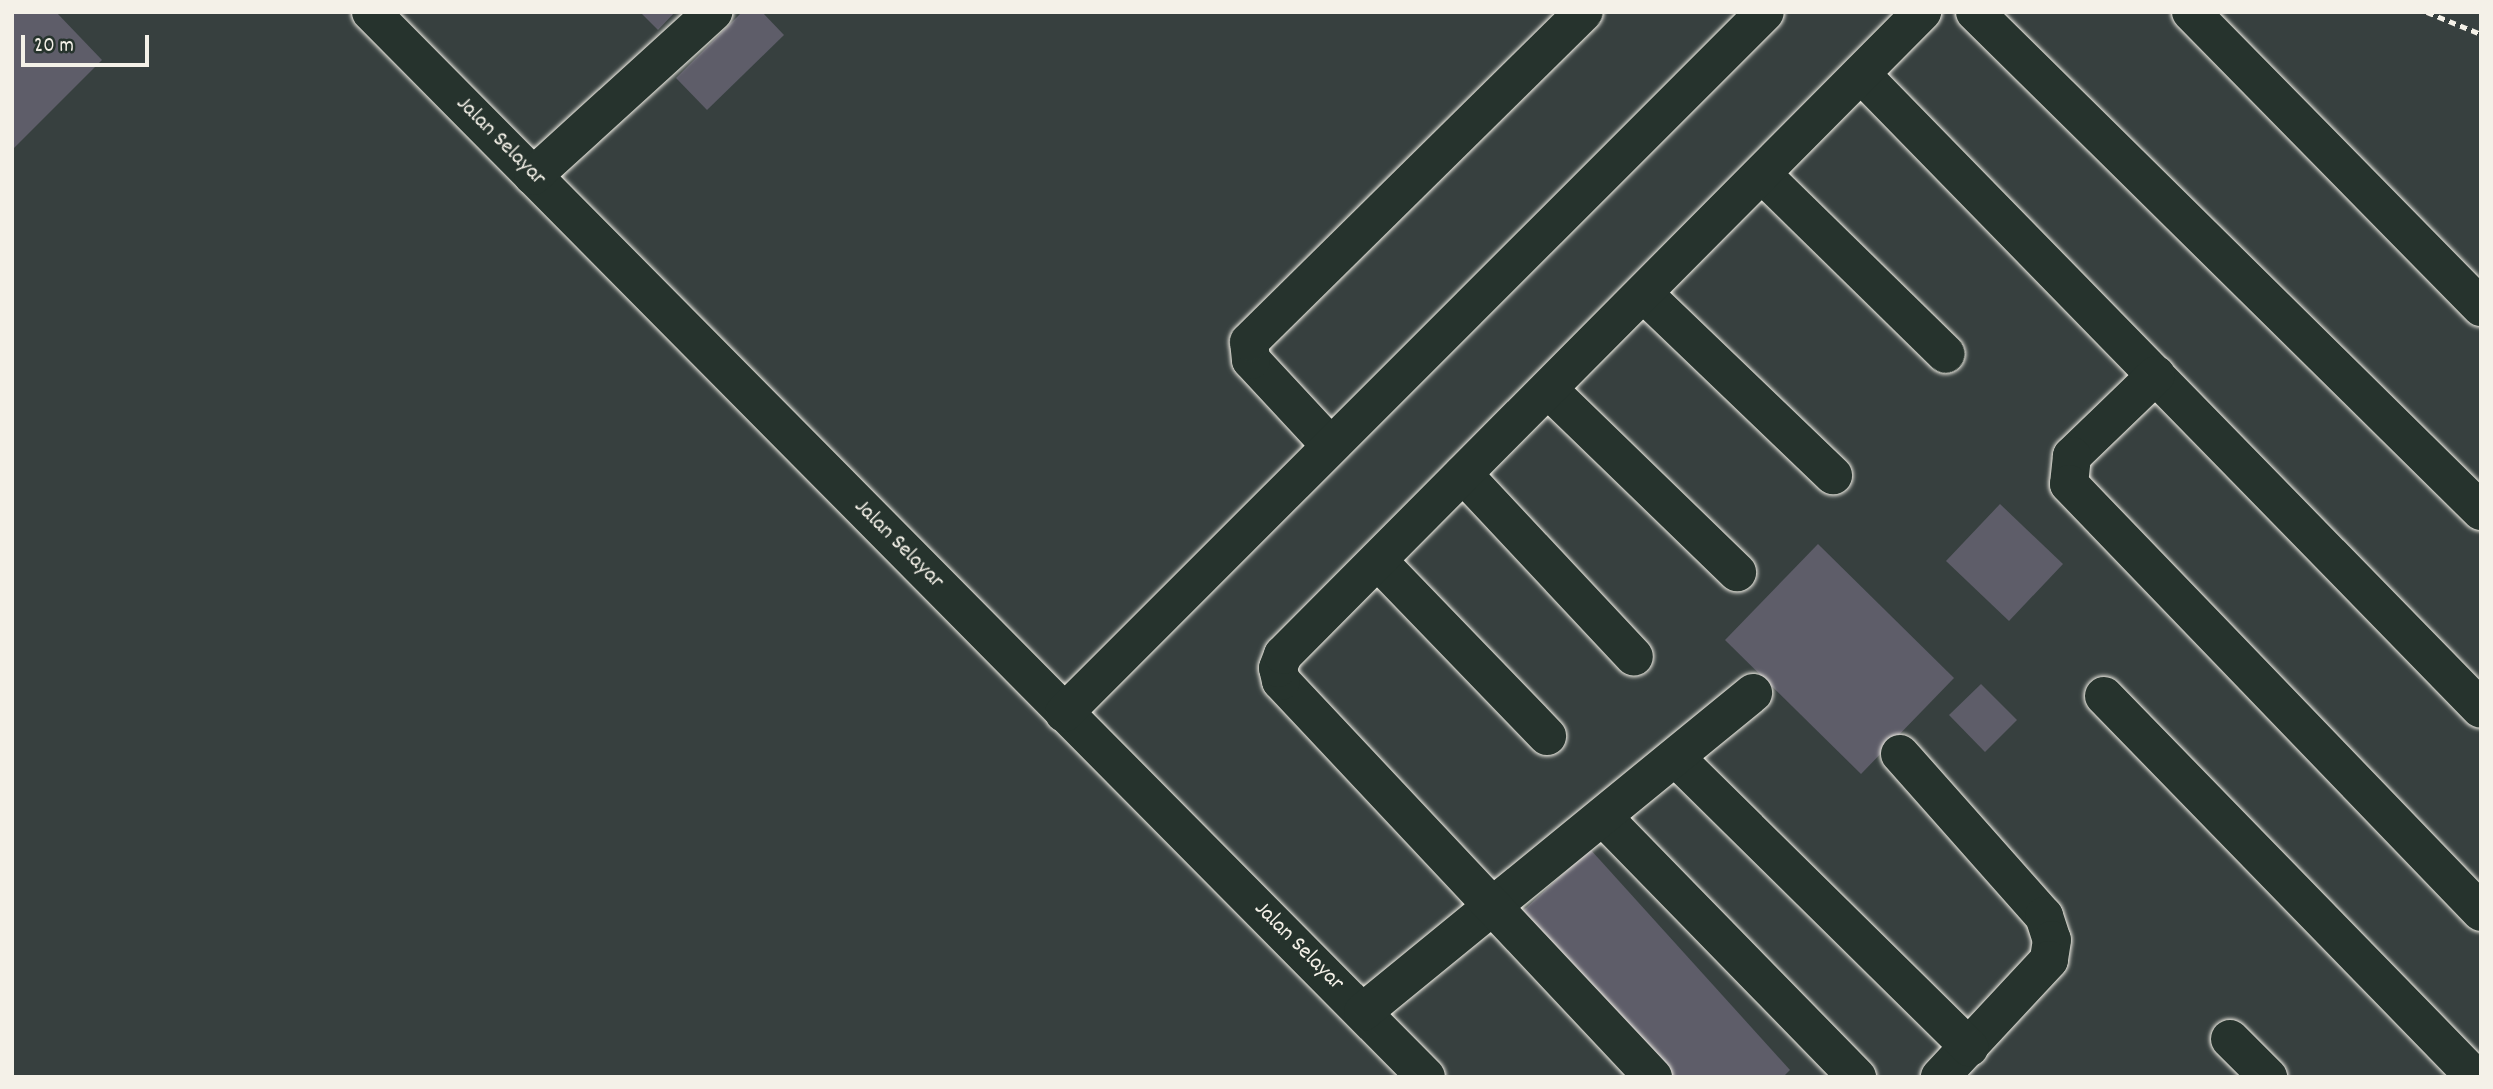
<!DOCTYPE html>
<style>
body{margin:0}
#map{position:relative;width:2493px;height:1089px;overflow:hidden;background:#26332d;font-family:Dekko,sans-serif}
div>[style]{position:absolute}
.built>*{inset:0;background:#37403f}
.building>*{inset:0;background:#5e5d69}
.path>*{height:4.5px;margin-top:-2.25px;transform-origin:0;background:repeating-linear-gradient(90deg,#f4f1e8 0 7px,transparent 0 12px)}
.roads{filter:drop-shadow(0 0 2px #f4f1e8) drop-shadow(0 0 2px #f4f1e8)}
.minor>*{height:38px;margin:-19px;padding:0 19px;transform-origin:19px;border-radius:19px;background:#26332d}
span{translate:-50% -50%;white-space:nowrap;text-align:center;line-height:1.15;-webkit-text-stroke:6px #26332d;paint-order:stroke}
.street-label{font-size:23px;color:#f4f1e8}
.frame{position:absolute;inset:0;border:14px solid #f4f1e8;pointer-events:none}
.scale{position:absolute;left:21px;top:35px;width:128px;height:32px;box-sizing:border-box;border:4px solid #f4f1e8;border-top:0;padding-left:9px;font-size:21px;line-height:24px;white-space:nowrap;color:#f4f1e8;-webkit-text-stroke:5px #26332d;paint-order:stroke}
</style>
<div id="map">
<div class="built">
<div style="clip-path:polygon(12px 12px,2481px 12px,2481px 1077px,12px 1077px)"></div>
</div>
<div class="building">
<div style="clip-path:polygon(12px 12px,56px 12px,102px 60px,12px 150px)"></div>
<div style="clip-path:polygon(640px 12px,675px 12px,658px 30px)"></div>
<div style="clip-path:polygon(742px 12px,762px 12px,784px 35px,707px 110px,676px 78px)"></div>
<div style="clip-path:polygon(2000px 504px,2063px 564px,2009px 621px,1946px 561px)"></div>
<div style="clip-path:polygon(1818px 544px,1954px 678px,1861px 774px,1725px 640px)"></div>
<div style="clip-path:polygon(1981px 684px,2017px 720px,1985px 752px,1949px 715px)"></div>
<div style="clip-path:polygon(1590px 849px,1790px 1070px,1783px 1077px,1655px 1077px,1514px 919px)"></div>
</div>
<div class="path">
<div style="left:2427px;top:12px;width:58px;rotate:22.2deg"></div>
</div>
<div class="roads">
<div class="minor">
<div style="left:371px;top:12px;width:1499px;rotate:45.27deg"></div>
<div style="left:1975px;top:12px;width:711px;rotate:44.6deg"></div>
<div style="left:2191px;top:12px;width:414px;rotate:45.5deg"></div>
<div style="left:1861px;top:74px;width:887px;rotate:45.68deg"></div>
<div style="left:1762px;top:174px;width:257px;rotate:44.4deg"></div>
<div style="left:533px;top:176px;width:244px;rotate:-42.3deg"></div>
<div style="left:1644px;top:294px;width:262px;rotate:43.8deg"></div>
<div style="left:2156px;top:375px;width:117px;rotate:136deg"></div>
<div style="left:2072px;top:456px;width:28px;rotate:96deg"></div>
<div style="left:2069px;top:484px;width:594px;rotate:46.09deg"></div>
<div style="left:1549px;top:390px;width:262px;rotate:44.1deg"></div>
<div style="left:1330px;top:445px;width:116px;rotate:-132.9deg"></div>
<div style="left:1251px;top:360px;width:18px;rotate:-96deg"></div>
<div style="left:1249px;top:342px;width:470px;rotate:-44.6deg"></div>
<div style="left:1463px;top:474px;width:250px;rotate:46.9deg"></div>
<div style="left:1379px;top:562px;width:242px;rotate:46deg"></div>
<div style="left:2104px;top:696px;width:532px;rotate:45.76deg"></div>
<div style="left:1064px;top:713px;width:991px;rotate:-45deg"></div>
<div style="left:1900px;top:754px;width:217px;rotate:48.4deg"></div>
<div style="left:2044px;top:916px;width:25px;rotate:72deg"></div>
<div style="left:2052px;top:940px;width:20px;rotate:99deg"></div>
<div style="left:2049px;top:960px;width:160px;rotate:133deg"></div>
<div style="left:1676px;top:758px;width:412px;rotate:44.6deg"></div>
<div style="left:1605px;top:819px;width:361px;rotate:45.7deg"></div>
<div style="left:1363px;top:1012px;width:504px;rotate:-39.28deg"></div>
<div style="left:2230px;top:1039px;width:54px;rotate:45deg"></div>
<div style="left:1653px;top:1077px;width:543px;rotate:-133.21deg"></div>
<div style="left:1281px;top:681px;width:13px;rotate:-103deg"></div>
<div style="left:1278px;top:668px;width:14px;rotate:-69deg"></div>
<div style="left:1283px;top:655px;width:907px;rotate:-45.18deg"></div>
</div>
</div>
<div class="street-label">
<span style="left:500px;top:142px;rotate:45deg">Jalan Selayar</span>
<span style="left:898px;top:545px;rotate:45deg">Jalan Selayar</span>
<span style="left:1298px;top:947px;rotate:45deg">Jalan Selayar</span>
</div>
<div class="frame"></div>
<div class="scale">20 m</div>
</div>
